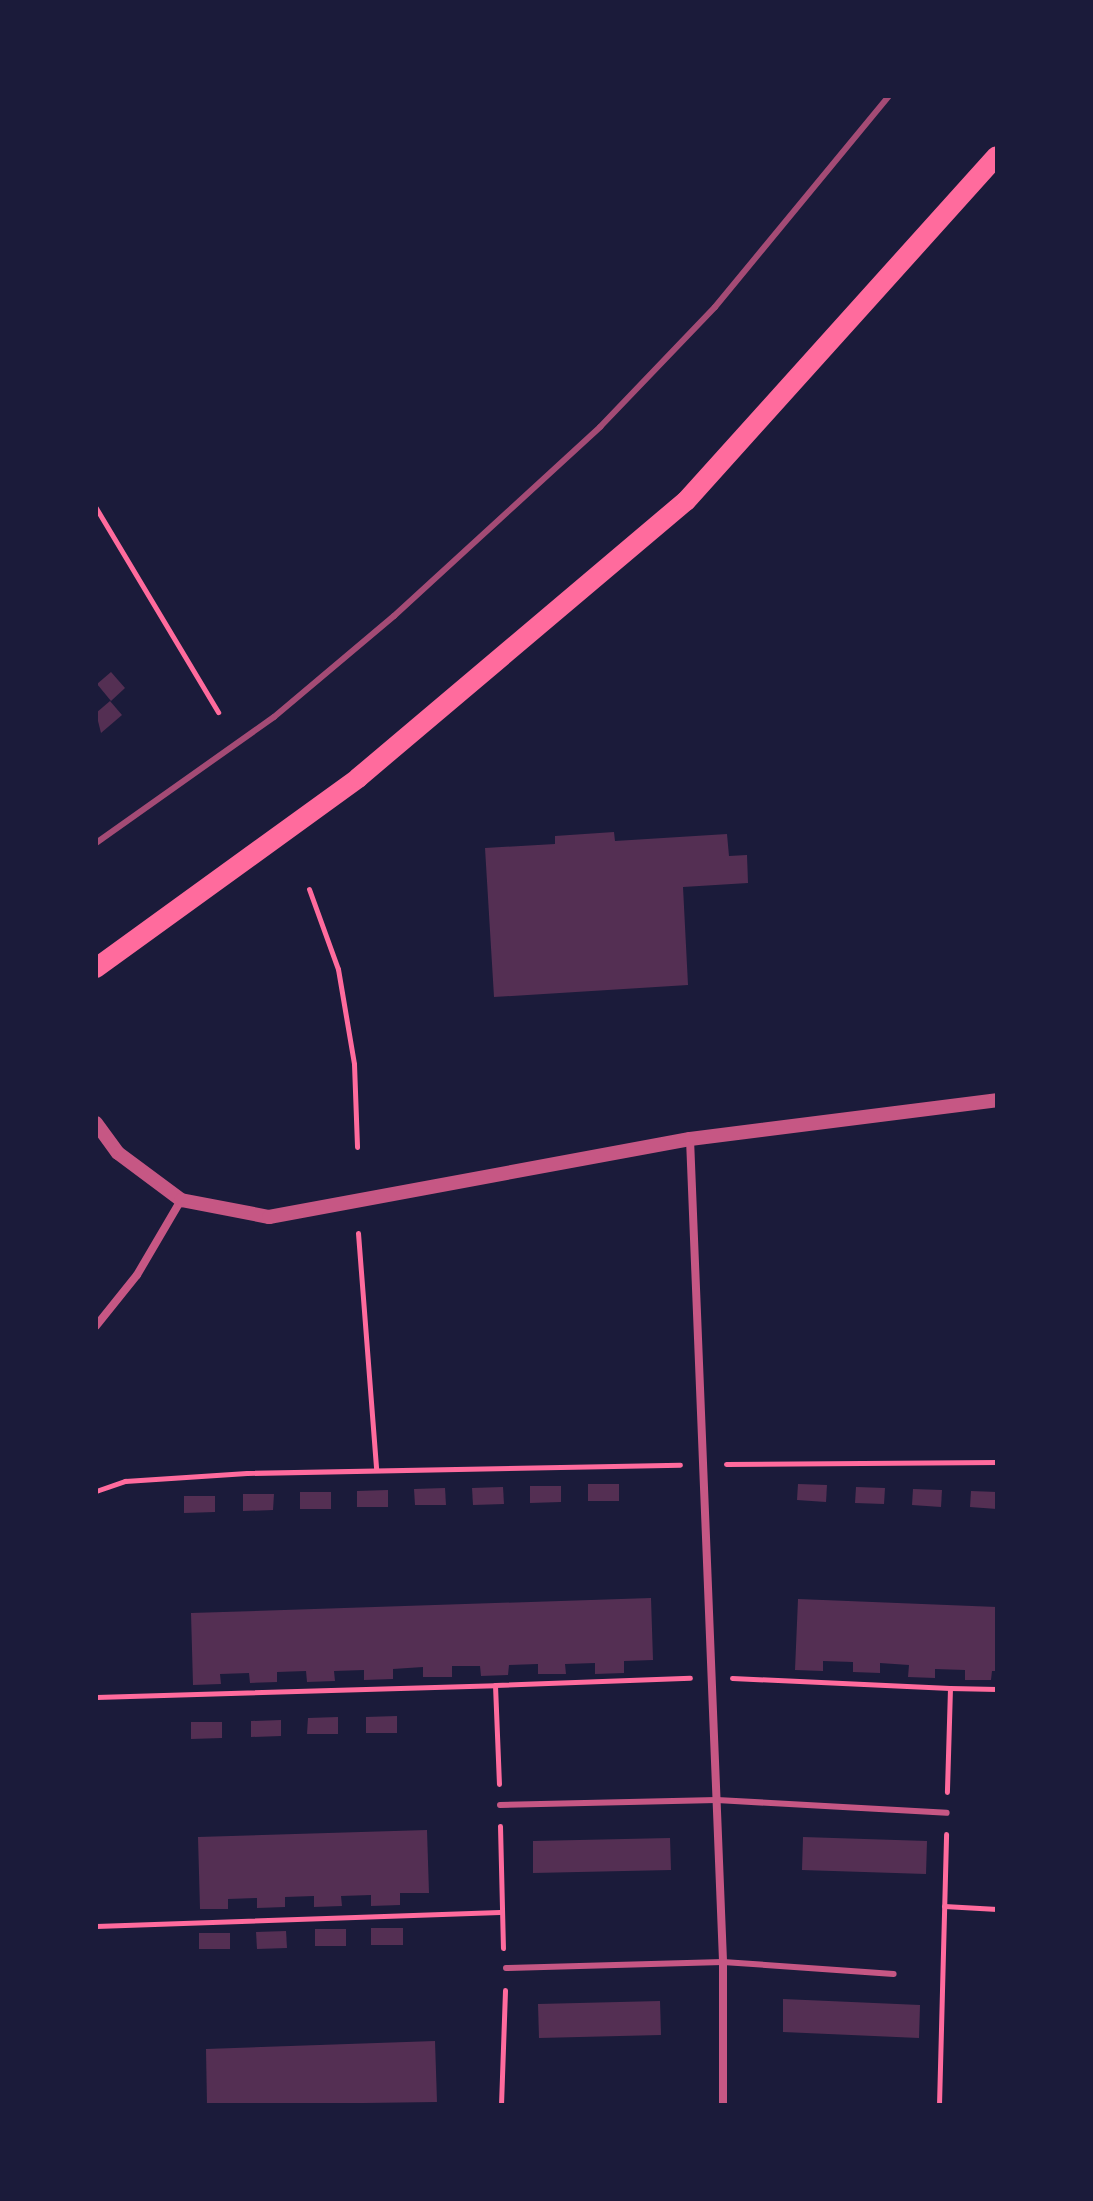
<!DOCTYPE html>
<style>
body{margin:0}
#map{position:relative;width:1093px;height:2201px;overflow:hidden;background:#1b1b3a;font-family:"PT Sans Narrow",sans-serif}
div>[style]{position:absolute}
.building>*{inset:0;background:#542f53}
.path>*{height:5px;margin:-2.5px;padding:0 2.5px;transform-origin:2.5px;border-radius:2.5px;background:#ff6b9d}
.service>*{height:6px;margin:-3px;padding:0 3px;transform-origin:3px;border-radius:3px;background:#c65784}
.minor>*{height:8px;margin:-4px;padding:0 4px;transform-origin:4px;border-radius:4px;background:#c65784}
.tertiary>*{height:14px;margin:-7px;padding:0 7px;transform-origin:7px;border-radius:7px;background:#c65784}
.primary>*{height:20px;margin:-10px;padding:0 10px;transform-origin:10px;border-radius:10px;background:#ff6b9d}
.rail>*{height:6px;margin:-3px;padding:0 3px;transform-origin:3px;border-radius:3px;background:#a44b75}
span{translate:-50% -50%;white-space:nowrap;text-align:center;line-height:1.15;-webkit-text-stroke:6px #1b1b3a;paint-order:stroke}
.frame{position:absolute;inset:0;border:98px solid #1b1b3a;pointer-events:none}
</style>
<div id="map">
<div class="building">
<div style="clip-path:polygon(111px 672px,125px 688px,111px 701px,97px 684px)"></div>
<div style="clip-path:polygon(110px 701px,122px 715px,101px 733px,96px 713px)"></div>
<div style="clip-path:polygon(614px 832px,615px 841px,727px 834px,729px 856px,747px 855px,748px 883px,683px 887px,688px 985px,494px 997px,485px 848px,555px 844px,555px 836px)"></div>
<div style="clip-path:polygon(588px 1484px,619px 1484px,619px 1501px,588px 1501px)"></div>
<div style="clip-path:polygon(798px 1484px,827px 1485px,826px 1502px,797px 1500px)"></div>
<div style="clip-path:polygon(530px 1486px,561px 1486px,561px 1502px,530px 1503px)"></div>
<div style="clip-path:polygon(503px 1487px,504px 1504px,473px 1505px,472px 1488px)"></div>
<div style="clip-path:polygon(856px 1487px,885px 1488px,884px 1504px,855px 1503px)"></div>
<div style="clip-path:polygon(445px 1488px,446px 1505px,415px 1505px,414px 1489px)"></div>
<div style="clip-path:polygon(913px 1489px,942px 1490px,941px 1507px,912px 1505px)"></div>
<div style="clip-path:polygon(388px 1490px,388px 1507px,357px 1507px,357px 1491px)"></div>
<div style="clip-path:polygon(971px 1491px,997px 1492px,997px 1509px,970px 1507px)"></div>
<div style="clip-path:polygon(300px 1492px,331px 1492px,331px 1509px,300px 1509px)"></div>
<div style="clip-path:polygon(243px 1494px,274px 1494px,273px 1510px,243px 1511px)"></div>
<div style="clip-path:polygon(184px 1496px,215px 1496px,215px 1512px,184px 1513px)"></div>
<div style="clip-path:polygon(651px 1598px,653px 1660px,624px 1661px,624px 1673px,595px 1674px,595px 1663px,565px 1664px,566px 1674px,538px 1674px,538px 1664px,509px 1665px,508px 1675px,481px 1676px,480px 1666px,452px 1666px,452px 1677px,423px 1677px,423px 1667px,393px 1669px,393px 1679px,364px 1680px,364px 1670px,334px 1671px,335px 1681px,307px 1682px,306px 1671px,277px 1672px,277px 1682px,250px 1683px,249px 1673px,220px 1674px,221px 1684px,193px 1685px,191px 1613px)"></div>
<div style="clip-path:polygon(798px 1599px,997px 1607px,997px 1671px,992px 1671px,991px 1680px,965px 1680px,965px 1670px,935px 1669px,935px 1678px,908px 1677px,909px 1665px,880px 1663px,880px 1673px,853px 1672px,853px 1662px,823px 1661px,823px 1671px,795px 1670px)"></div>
<div style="clip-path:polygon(397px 1716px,397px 1733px,366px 1733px,366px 1717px)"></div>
<div style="clip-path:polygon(338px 1717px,338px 1734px,307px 1734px,308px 1718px)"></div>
<div style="clip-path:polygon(281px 1720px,281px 1736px,251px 1737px,251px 1721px)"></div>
<div style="clip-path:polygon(191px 1722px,222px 1722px,222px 1738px,191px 1739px)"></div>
<div style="clip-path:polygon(427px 1830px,429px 1893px,400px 1893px,400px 1905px,371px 1906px,371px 1895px,341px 1896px,342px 1906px,314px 1907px,314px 1896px,285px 1897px,285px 1907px,257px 1908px,257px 1898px,228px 1899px,228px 1909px,200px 1909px,198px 1837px)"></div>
<div style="clip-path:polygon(803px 1837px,927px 1841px,926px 1874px,802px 1870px)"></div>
<div style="clip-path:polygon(670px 1838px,671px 1870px,533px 1873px,533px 1841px)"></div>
<div style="clip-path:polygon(371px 1928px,403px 1928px,403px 1945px,371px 1945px)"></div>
<div style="clip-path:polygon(315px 1929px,346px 1929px,346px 1946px,315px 1946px)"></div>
<div style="clip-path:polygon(286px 1931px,287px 1948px,257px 1949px,256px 1932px)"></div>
<div style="clip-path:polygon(199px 1933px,230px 1933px,230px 1949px,199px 1949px)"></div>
<div style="clip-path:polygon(783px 1999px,920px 2005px,919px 2038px,783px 2032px)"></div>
<div style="clip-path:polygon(660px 2001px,661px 2035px,539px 2038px,538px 2004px)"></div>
<div style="clip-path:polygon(435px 2041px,437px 2102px,207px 2105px,206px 2049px)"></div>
</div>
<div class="path">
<div style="left:96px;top:508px;width:238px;rotate:59.1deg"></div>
<div style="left:309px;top:889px;width:85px;rotate:70.1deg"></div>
<div style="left:338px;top:969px;width:96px;rotate:80.4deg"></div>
<div style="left:354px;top:1064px;width:83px;rotate:87.9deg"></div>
<div style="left:358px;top:1233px;width:237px;rotate:85.6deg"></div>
<div style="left:726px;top:1464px;width:271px;rotate:-0.4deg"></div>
<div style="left:96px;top:1491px;width:31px;rotate:-19deg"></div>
<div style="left:125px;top:1481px;width:122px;rotate:-3.8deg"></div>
<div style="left:247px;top:1473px;width:433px;rotate:-1.1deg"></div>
<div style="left:732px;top:1678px;width:218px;rotate:2.6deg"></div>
<div style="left:950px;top:1688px;width:104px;rotate:91.7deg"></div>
<div style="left:495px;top:1685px;width:195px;rotate:-2.1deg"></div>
<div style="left:950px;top:1688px;width:47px;rotate:1.2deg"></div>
<div style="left:96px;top:1697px;width:399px;rotate:-1.7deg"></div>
<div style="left:495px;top:1685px;width:99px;rotate:87.7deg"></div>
<div style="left:500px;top:1826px;width:122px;rotate:88.6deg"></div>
<div style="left:944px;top:1906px;width:53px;rotate:3.2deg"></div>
<div style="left:96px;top:1926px;width:404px;rotate:-2deg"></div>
<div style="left:501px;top:2105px;width:115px;rotate:-88deg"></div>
<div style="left:939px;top:2105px;width:271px;rotate:-88.5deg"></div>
</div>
<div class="service">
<div style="left:500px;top:1805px;width:217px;rotate:-1.3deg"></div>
<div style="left:717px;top:1800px;width:230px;rotate:3.2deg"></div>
<div style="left:506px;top:1968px;width:217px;rotate:-1.6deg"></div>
<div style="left:723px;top:1962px;width:171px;rotate:4deg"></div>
</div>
<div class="minor">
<div style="left:690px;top:1139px;width:824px;rotate:87.7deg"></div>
<div style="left:723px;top:1962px;width:143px;rotate:90deg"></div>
<div style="left:96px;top:1326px;width:65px;rotate:-51.2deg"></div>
<div style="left:137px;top:1275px;width:87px;rotate:-59.6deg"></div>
</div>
<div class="tertiary">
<div style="left:96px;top:1123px;width:37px;rotate:54deg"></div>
<div style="left:118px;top:1153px;width:79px;rotate:36.7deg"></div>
<div style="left:181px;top:1200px;width:90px;rotate:10.9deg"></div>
<div style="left:269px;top:1217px;width:428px;rotate:-10.5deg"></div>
<div style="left:690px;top:1139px;width:309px;rotate:-7.2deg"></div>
</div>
<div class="primary">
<div style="left:96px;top:968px;width:324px;rotate:-35.9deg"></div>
<div style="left:358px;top:778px;width:429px;rotate:-40.2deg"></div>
<div style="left:686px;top:501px;width:464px;rotate:-48deg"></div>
</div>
<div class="rail">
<div style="left:96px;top:843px;width:218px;rotate:-35.3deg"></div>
<div style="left:274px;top:717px;width:157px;rotate:-40.1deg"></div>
<div style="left:394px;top:616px;width:280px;rotate:-42.5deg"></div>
<div style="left:600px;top:427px;width:166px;rotate:-46.2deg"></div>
<div style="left:715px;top:307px;width:273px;rotate:-50.5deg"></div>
</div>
<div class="frame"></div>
</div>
